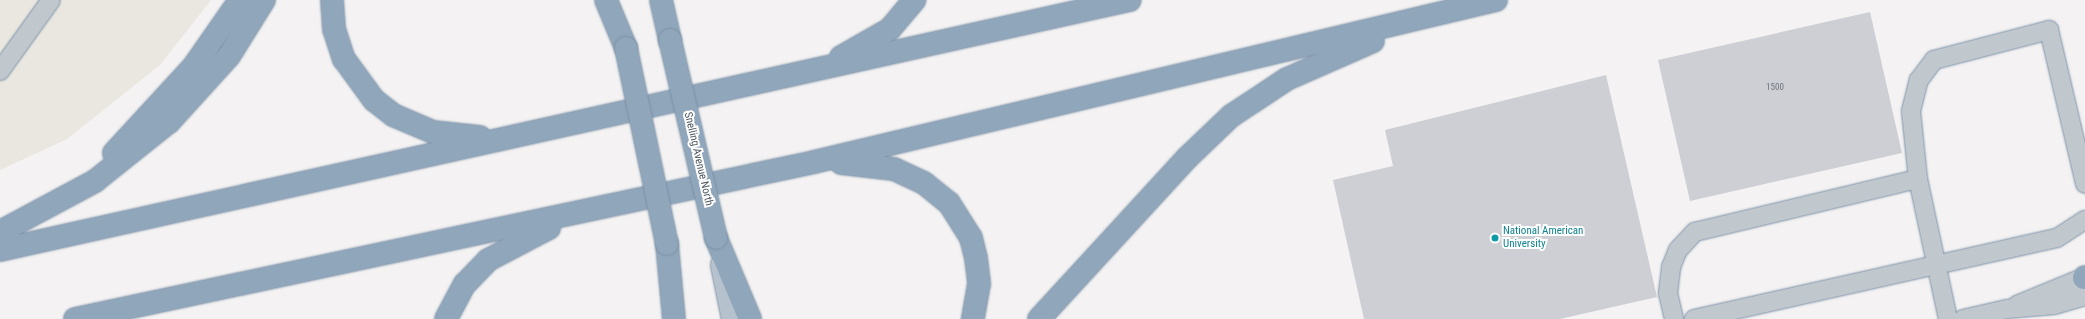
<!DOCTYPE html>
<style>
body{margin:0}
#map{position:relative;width:2085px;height:319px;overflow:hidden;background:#f4f2f2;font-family:"Roboto Condensed",sans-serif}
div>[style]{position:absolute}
.commercial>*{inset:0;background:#eae7e0}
.building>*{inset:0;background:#cdcfd4}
.roads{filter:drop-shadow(0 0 1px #7b91a7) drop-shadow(0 0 1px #7b91a7)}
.minor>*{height:18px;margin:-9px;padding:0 9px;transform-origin:9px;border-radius:9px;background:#c0c7cd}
.major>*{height:22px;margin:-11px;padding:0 11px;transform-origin:11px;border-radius:11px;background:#b5c2cd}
.highway>*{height:22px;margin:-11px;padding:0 11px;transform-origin:11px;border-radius:11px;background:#90a6bb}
.bridges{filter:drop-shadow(0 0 1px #7b91a7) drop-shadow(0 0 1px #7b91a7)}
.highway-bridge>*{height:22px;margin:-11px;padding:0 11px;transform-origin:11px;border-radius:11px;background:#90a6bb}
.dots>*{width:11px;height:11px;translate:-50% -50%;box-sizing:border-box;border:2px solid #fff;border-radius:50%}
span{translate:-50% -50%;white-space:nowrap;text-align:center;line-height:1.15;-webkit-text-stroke:4px #fff;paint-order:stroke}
.number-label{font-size:9px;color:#6c747c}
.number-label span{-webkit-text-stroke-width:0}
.street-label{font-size:11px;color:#4c565e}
.culture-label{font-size:11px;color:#0d838f}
.left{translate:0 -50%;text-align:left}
</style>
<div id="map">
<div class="commercial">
<div style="clip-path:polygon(0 0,211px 0,160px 65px,67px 139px,0 170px)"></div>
</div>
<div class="building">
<div style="clip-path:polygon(1870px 12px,1902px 153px,1690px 201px,1658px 60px)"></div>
<div style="clip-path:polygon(1606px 75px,1657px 297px,1560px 319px,1364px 319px,1333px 180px,1393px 166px,1385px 130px)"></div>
</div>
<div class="roads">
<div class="minor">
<div style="left:0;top:71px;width:87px;rotate:-54.3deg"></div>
<div style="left:1918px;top:179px;width:68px;rotate:-95.9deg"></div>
<div style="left:1911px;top:111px;width:32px;rotate:-76deg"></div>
<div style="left:1919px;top:80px;width:25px;rotate:-53deg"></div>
<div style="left:1934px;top:60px;width:119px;rotate:-14.6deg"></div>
<div style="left:2049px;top:30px;width:158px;rotate:76.8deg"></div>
<div style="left:2017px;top:305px;width:74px;rotate:-22.4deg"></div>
<div style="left:1674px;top:319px;width:27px;rotate:-103deg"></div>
<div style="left:1668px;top:293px;width:26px;rotate:-83deg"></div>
<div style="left:1671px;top:267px;width:18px;rotate:-68deg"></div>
<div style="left:1678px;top:250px;width:25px;rotate:-47deg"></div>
<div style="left:1695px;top:232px;width:229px;rotate:-13.4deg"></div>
<div style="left:1918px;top:179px;width:143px;rotate:77.9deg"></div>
<div style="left:1694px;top:319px;width:372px;rotate:-12.6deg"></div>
<div style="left:2057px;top:238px;width:33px;rotate:-33deg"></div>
<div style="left:1963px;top:319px;width:45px;rotate:-12.8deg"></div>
<div style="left:2007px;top:309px;width:47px;rotate:-4.9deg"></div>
<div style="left:2054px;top:305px;width:32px;rotate:-16deg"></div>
</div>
<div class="major">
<div style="left:722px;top:265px;width:55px;rotate:78.5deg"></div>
</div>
<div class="highway">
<div style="left:332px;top:0;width:29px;rotate:86deg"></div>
<div style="left:334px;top:29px;width:32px;rotate:72deg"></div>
<div style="left:344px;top:59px;width:51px;rotate:53.8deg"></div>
<div style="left:374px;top:100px;width:24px;rotate:38deg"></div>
<div style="left:393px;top:115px;width:43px;rotate:23deg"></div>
<div style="left:433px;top:132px;width:47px;rotate:6.1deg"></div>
<div style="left:606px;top:0;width:52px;rotate:67.4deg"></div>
<div style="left:661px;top:0;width:41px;rotate:77.3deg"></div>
<div style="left:841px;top:57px;width:56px;rotate:-29.7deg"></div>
<div style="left:890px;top:29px;width:38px;rotate:-50deg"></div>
<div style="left:114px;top:153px;width:118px;rotate:-47.4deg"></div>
<div style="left:194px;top:66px;width:80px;rotate:-55.1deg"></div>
<div style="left:841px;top:163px;width:53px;rotate:6.5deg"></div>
<div style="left:894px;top:169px;width:33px;rotate:25deg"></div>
<div style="left:924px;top:183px;width:32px;rotate:39deg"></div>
<div style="left:949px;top:203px;width:41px;rotate:57.8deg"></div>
<div style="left:971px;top:238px;width:21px;rotate:76deg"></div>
<div style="left:976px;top:258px;width:26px;rotate:83deg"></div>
<div style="left:979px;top:284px;width:36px;rotate:100deg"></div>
<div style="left:0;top:232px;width:108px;rotate:-28.2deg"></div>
<div style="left:95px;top:181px;width:95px;rotate:-38.6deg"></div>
<div style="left:169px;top:122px;width:89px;rotate:-47.7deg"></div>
<div style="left:229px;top:56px;width:66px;rotate:-58deg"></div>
<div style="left:716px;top:238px;width:88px;rotate:67.2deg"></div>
<div style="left:667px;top:244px;width:75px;rotate:84.7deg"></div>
<div style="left:0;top:250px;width:1157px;rotate:-12.48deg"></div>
<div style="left:2084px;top:278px;width:1px;rotate:-45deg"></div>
<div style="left:75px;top:319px;width:755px;rotate:-11.99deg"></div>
<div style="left:814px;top:162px;width:701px;rotate:-13.36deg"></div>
<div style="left:446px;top:319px;width:40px;rotate:-62deg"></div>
<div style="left:465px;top:284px;width:33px;rotate:-46deg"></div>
<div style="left:488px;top:260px;width:69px;rotate:-27.7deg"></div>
<div style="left:1039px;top:319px;width:219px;rotate:-47.4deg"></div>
<div style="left:1187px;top:158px;width:61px;rotate:-43.7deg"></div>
<div style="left:1231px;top:116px;width:67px;rotate:-33.5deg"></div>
<div style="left:1287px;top:79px;width:94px;rotate:-23.8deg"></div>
</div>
</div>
<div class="bridges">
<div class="highway-bridge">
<div style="left:670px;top:40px;width:203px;rotate:76.9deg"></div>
<div style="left:626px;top:48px;width:200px;rotate:78.2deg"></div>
</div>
</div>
<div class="dots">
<div style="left:1495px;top:238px;background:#0f9aa8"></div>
</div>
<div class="number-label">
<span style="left:1775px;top:87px">1500</span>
</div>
<div class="street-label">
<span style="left:698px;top:159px;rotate:77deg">Snelling Avenue North</span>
</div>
<div class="culture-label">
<span class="left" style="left:1503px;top:238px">National American<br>University</span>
</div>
</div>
